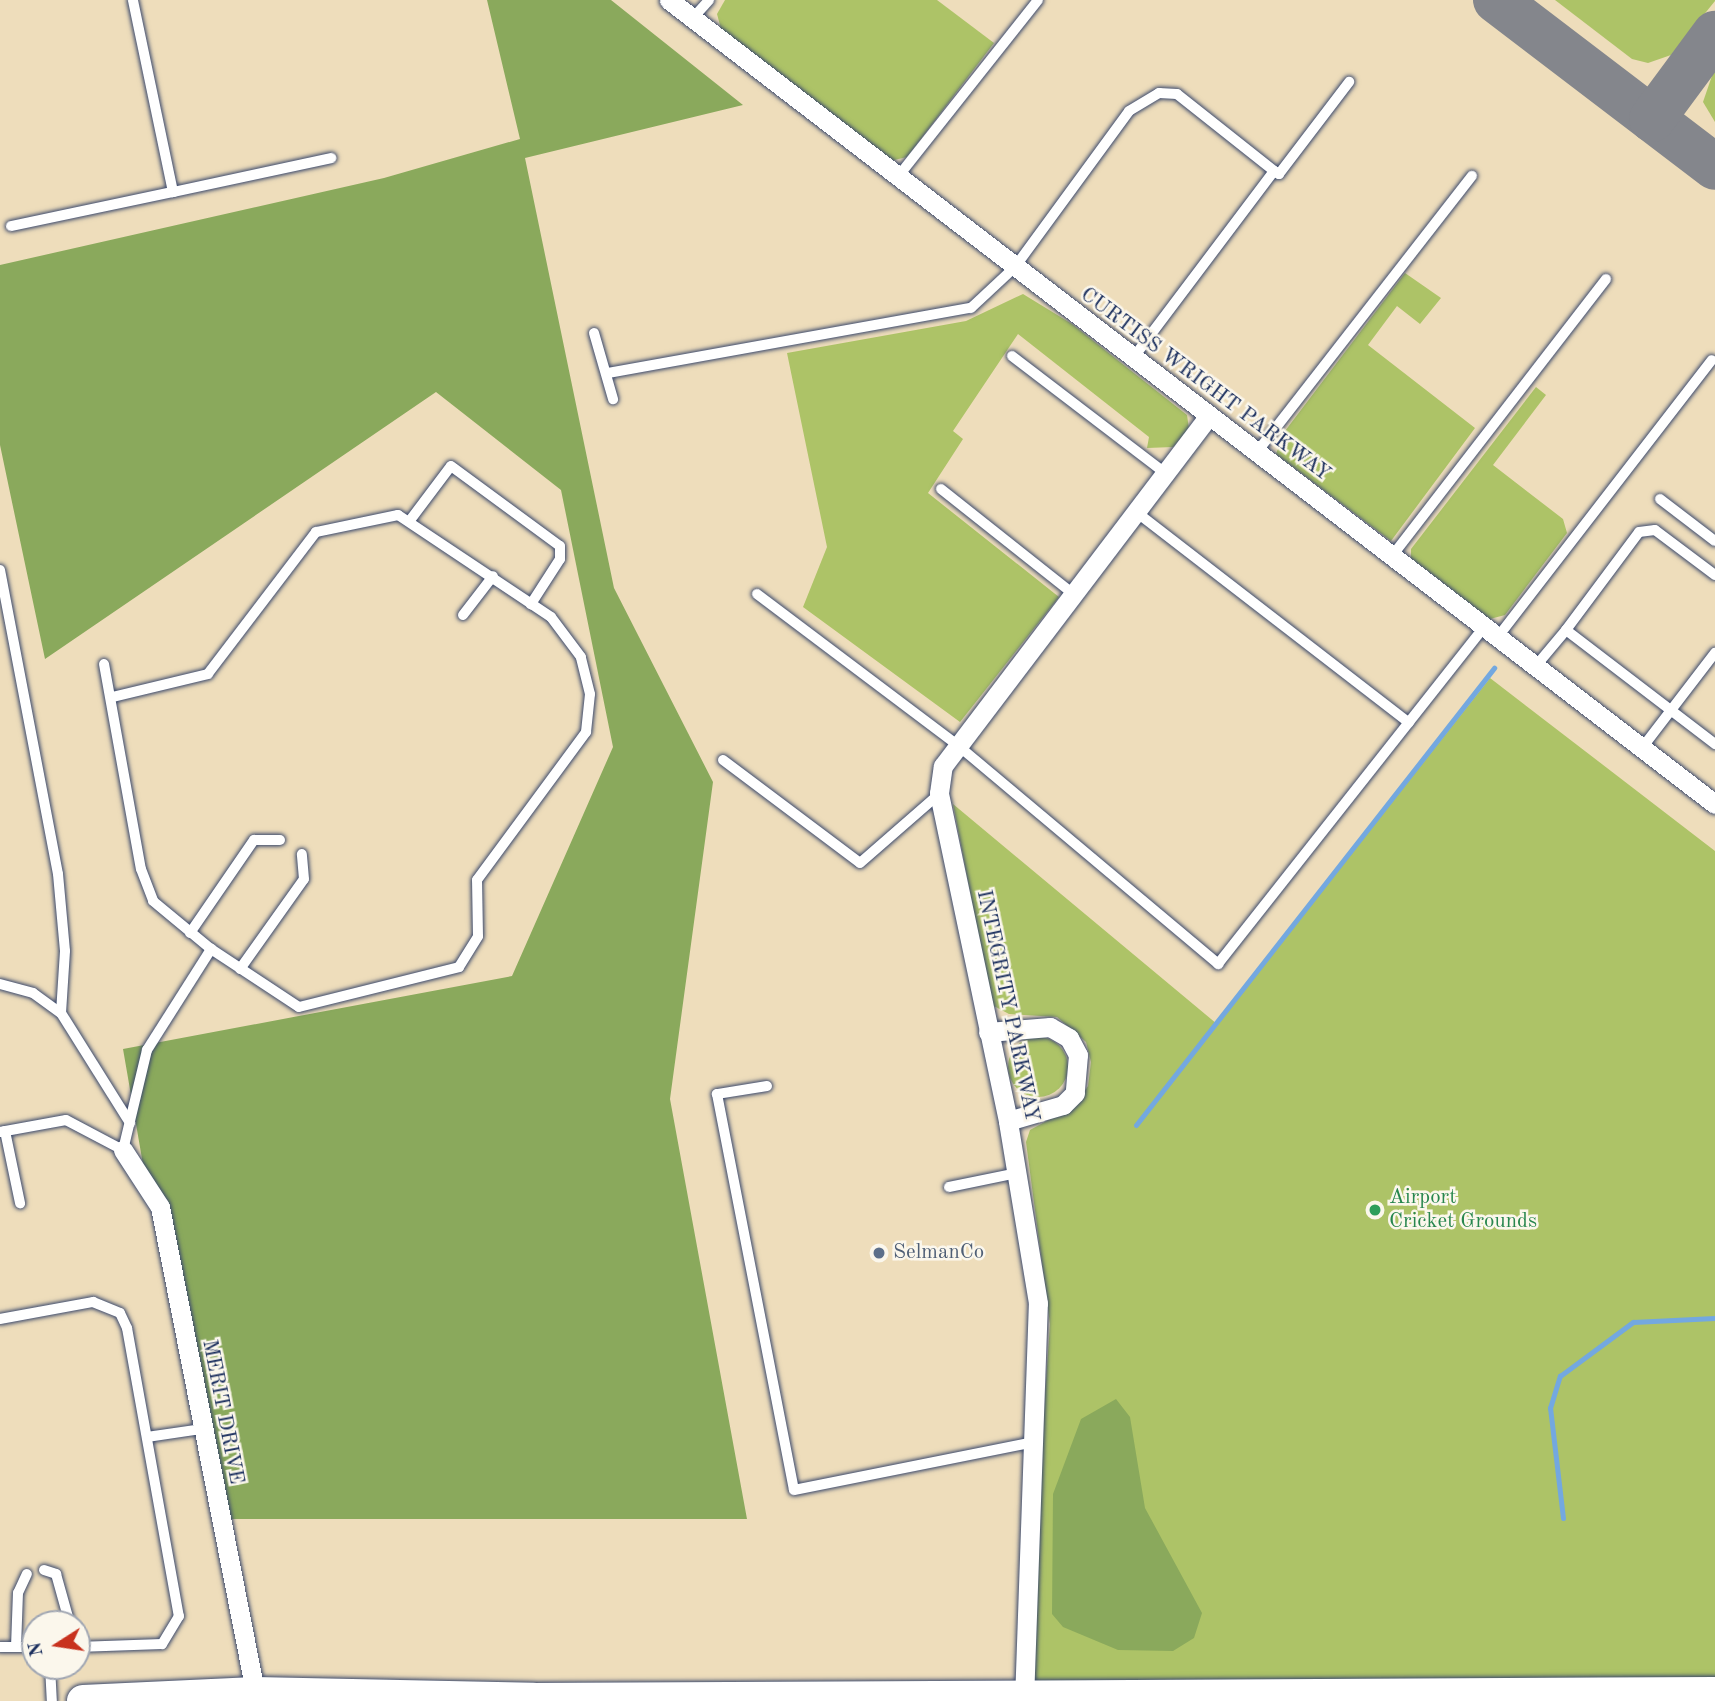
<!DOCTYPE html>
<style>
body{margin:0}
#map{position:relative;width:1715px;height:1701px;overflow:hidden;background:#edb;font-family:"Old Standard TT",serif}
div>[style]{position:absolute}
.green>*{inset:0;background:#adc367}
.round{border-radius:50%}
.forest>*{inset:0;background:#8aa95c}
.stream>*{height:5px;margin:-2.5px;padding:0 2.5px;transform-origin:2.5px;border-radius:2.5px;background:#73a8e0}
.taxiway>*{height:46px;margin:-23px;padding:0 23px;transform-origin:23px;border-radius:23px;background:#84868c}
.roads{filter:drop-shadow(0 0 2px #3b496c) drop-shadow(0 0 2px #3b496c)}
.lane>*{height:10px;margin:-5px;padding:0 5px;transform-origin:5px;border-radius:5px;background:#fff}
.street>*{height:19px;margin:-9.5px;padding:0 9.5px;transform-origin:9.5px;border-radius:9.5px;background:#fff}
.primary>*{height:32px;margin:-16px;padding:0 16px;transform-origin:16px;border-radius:16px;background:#fff}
.dots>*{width:19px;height:19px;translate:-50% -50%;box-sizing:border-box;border:4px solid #fbf7ec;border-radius:50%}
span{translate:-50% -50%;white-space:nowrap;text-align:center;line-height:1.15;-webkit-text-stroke:5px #fbf7ec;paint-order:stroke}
.street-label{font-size:21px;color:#1b2f5e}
.leisure-label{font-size:21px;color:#27864d}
.left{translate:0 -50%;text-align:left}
.service-label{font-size:21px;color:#4e5e75}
.north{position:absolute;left:21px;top:1610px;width:70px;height:70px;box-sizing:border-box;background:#fbf7ec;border:2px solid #a1a7b3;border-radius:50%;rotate:258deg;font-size:19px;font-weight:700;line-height:28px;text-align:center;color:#1b2f5e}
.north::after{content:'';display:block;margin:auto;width:24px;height:32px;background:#c8321e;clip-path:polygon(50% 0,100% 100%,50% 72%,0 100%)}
</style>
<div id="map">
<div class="green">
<div style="clip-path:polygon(725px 0,937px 0,994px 43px,907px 157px,890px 161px,721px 29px,717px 14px)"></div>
<div style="clip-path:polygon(1555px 0,1715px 0,1715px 1px,1671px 55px,1648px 63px,1632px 59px)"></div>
<div style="clip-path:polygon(1715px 67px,1715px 122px,1703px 102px)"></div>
<div style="clip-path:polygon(1405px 273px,1441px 298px,1420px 324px,1397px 306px,1368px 345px,1475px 428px,1391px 541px,1276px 454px,1285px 431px)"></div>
<div style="clip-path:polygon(1023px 294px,1072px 324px,1187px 415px,1189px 429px,1173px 447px,1147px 448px,1149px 437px,1018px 334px,953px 431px,963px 439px,928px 493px,1059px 597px,960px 722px,803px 607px,827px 547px,787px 353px,966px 321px)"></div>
<div style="clip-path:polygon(1536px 387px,1546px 395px,1493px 465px,1563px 519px,1567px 533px,1505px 615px,1490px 619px,1411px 558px,1411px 549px)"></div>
<div style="clip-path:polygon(1490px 678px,1715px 851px,1715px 1693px,1024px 1693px,1050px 1324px,1026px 1142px,1030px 1130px,1076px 1105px,1088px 1086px,1091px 1062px,1086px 1042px,1057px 1017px,1009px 1014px,992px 1005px,953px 804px,1217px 1024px)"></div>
<div class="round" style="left:1008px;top:1037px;width:60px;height:60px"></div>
</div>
<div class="forest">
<div style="clip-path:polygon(487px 0,611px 0,743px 105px,525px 158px,614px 588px,713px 782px,670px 1099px,747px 1519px,220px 1519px,145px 1176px,123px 1049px,512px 976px,613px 747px,561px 490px,436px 392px,45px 659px,0 445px,0 265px,384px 178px,520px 139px)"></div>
<div style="clip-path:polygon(1116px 1399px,1130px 1417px,1145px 1508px,1202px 1613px,1194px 1638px,1173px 1651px,1118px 1650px,1063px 1627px,1052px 1614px,1053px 1494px,1081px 1419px)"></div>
</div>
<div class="stream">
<div style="left:1136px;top:1125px;width:581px;rotate:-51.93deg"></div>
<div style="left:1563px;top:1518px;width:111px;rotate:-96.7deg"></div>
<div style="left:1550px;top:1408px;width:34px;rotate:-73deg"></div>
<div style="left:1560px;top:1376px;width:91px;rotate:-36.5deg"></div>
<div style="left:1633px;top:1322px;width:82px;rotate:-2.8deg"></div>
</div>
<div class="taxiway">
<div style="left:1496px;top:0;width:275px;rotate:37.3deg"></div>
<div style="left:1652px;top:119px;width:106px;rotate:-53.5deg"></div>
</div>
<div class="roads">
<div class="lane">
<div style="left:693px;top:18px;width:24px;rotate:-48deg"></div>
<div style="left:1274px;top:171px;width:6px;rotate:31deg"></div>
<div style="left:1279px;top:174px;width:116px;rotate:-52.7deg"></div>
<div style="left:897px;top:178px;width:227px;rotate:-51.6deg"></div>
<div style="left:173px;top:192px;width:162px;rotate:-12.1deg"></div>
<div style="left:11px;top:226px;width:166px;rotate:-11.9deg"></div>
<div style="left:173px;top:192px;width:196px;rotate:-101.8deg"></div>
<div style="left:594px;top:333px;width:69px;rotate:73.9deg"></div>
<div style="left:1012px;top:356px;width:193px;rotate:37.4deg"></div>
<div style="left:608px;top:373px;width:369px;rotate:-10.2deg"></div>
<div style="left:971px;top:308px;width:60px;rotate:-43deg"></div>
<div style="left:1015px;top:267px;width:193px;rotate:-53.8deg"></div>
<div style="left:1129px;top:111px;width:35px;rotate:-31deg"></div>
<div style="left:1159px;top:93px;width:18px;rotate:3deg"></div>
<div style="left:1177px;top:94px;width:124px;rotate:38.4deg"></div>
<div style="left:1274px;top:171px;width:234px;rotate:127deg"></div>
<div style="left:1257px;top:452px;width:350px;rotate:-52.1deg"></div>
<div style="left:941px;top:489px;width:167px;rotate:38.4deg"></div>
<div style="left:1660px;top:499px;width:69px;rotate:37.4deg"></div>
<div style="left:1135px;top:511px;width:346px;rotate:37.7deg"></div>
<div style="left:411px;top:519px;width:66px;rotate:-53deg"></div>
<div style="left:451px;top:466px;width:135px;rotate:36.3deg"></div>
<div style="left:560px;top:546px;width:13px;rotate:90deg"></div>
<div style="left:560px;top:559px;width:54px;rotate:122.8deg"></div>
<div style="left:1392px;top:556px;width:350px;rotate:-52.3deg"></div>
<div style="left:0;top:570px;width:309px;rotate:79.2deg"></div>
<div style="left:58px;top:874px;width:77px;rotate:84.8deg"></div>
<div style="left:65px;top:951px;width:62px;rotate:93.7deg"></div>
<div style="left:757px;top:594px;width:248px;rotate:37deg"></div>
<div style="left:955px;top:743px;width:344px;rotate:40deg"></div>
<div style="left:1218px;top:964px;width:428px;rotate:-51.7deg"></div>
<div style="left:463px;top:615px;width:49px;rotate:-52.4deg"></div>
<div style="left:1566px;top:630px;width:122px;rotate:-53.3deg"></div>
<div style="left:1639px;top:532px;width:16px;rotate:-7deg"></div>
<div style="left:1655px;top:530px;width:75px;rotate:36.9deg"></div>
<div style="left:1497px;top:638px;width:351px;rotate:-52.3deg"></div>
<div style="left:104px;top:664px;width:208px;rotate:79.8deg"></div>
<div style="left:141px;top:869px;width:34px;rotate:69deg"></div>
<div style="left:153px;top:901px;width:75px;rotate:39.6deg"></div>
<div style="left:211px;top:949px;width:105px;rotate:33.4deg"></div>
<div style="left:299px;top:1007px;width:165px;rotate:-14deg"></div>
<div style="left:459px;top:967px;width:36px;rotate:-58deg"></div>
<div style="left:478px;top:936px;width:56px;rotate:-91deg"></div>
<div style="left:477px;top:880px;width:184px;rotate:-53.6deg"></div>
<div style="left:586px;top:732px;width:38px;rotate:-84deg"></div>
<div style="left:590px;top:694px;width:38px;rotate:-104deg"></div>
<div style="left:581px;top:657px;width:50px;rotate:-126.9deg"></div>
<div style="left:551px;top:617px;width:184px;rotate:-146.3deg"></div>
<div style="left:398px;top:515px;width:84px;rotate:168.3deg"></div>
<div style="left:316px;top:532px;width:178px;rotate:127.3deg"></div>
<div style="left:208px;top:674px;width:99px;rotate:166.5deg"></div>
<div style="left:1535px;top:667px;width:48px;rotate:-50deg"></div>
<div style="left:1566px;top:630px;width:188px;rotate:37.4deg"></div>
<div style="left:1642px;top:748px;width:120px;rotate:-52.5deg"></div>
<div style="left:723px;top:760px;width:171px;rotate:36.9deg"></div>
<div style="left:860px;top:863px;width:105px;rotate:-41.1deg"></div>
<div style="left:190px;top:933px;width:113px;rotate:-55.5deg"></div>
<div style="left:254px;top:840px;width:26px"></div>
<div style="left:240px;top:969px;width:110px;rotate:-54.6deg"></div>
<div style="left:304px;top:879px;width:25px;rotate:-95deg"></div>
<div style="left:0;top:984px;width:34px;rotate:15deg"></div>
<div style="left:33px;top:993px;width:34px;rotate:36deg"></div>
<div style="left:61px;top:1013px;width:130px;rotate:57.9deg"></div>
<div style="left:767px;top:1086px;width:51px;rotate:170.9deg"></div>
<div style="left:717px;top:1094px;width:403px;rotate:79deg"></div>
<div style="left:794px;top:1490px;width:245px;rotate:-11.3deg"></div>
<div style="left:5px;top:1131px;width:74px;rotate:78.2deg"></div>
<div style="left:0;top:1132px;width:67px;rotate:-10.3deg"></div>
<div style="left:66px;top:1120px;width:64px;rotate:27.8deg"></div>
<div style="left:123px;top:1150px;width:103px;rotate:-76.5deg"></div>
<div style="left:147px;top:1050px;width:120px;rotate:-57.6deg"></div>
<div style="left:949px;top:1187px;width:69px;rotate:-11.6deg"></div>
<div style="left:0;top:1319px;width:95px;rotate:-10.4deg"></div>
<div style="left:93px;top:1302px;width:29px;rotate:22deg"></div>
<div style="left:120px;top:1313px;width:17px;rotate:65deg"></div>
<div style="left:127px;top:1328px;width:293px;rotate:79.8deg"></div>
<div style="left:179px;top:1616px;width:33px;rotate:121deg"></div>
<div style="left:162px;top:1644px;width:85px;rotate:178deg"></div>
<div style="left:147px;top:1437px;width:56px;rotate:-8.3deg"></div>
<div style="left:44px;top:1570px;width:13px;rotate:18deg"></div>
<div style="left:56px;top:1574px;width:52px;rotate:74.4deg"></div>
<div style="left:0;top:1647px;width:35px"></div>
<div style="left:16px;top:1647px;width:54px;rotate:-87.9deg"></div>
<div style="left:18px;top:1593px;width:21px;rotate:-65deg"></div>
<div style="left:50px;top:1666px;width:35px;rotate:87deg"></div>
</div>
<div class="street">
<div style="left:669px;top:0;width:1319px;rotate:37.55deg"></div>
<div style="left:988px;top:1032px;width:62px;rotate:-4.6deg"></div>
<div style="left:1050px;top:1027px;width:22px;rotate:30deg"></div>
<div style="left:1069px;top:1038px;width:19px;rotate:62deg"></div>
<div style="left:1078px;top:1055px;width:38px;rotate:95deg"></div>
<div style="left:1075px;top:1093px;width:17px;rotate:135deg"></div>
<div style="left:1063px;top:1105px;width:57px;rotate:163.8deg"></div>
<div style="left:123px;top:1150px;width:68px;rotate:57deg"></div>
<div style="left:160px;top:1207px;width:495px;rotate:78.9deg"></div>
<div style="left:1024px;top:1701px;width:398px;rotate:-88deg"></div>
<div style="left:1038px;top:1303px;width:184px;rotate:-99.4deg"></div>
<div style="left:1008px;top:1121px;width:335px;rotate:-101.9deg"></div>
<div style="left:939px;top:793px;width:27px;rotate:-82deg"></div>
<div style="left:943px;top:766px;width:438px;rotate:-52.8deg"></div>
</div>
<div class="primary">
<div style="left:83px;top:1701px;width:172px;rotate:-2.7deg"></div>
<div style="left:255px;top:1693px;width:278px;rotate:1.2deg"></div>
<div style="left:533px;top:1699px;width:1182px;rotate:-0.29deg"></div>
</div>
</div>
<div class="dots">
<div style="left:1375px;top:1210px;background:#2e9e5b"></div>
<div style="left:879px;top:1253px;background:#5c6f8a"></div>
</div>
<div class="street-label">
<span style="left:1205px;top:385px;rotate:37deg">CURTISS WRIGHT PARKWAY</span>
<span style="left:1007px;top:1006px;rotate:78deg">INTEGRITY PARKWAY</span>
<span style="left:222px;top:1412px;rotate:79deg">MERIT DRIVE</span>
</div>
<div class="leisure-label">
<span class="left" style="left:1389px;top:1210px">Airport<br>Cricket Grounds</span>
</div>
<div class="service-label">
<span class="left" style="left:893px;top:1253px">SelmanCo</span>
</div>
<div class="north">N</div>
</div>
